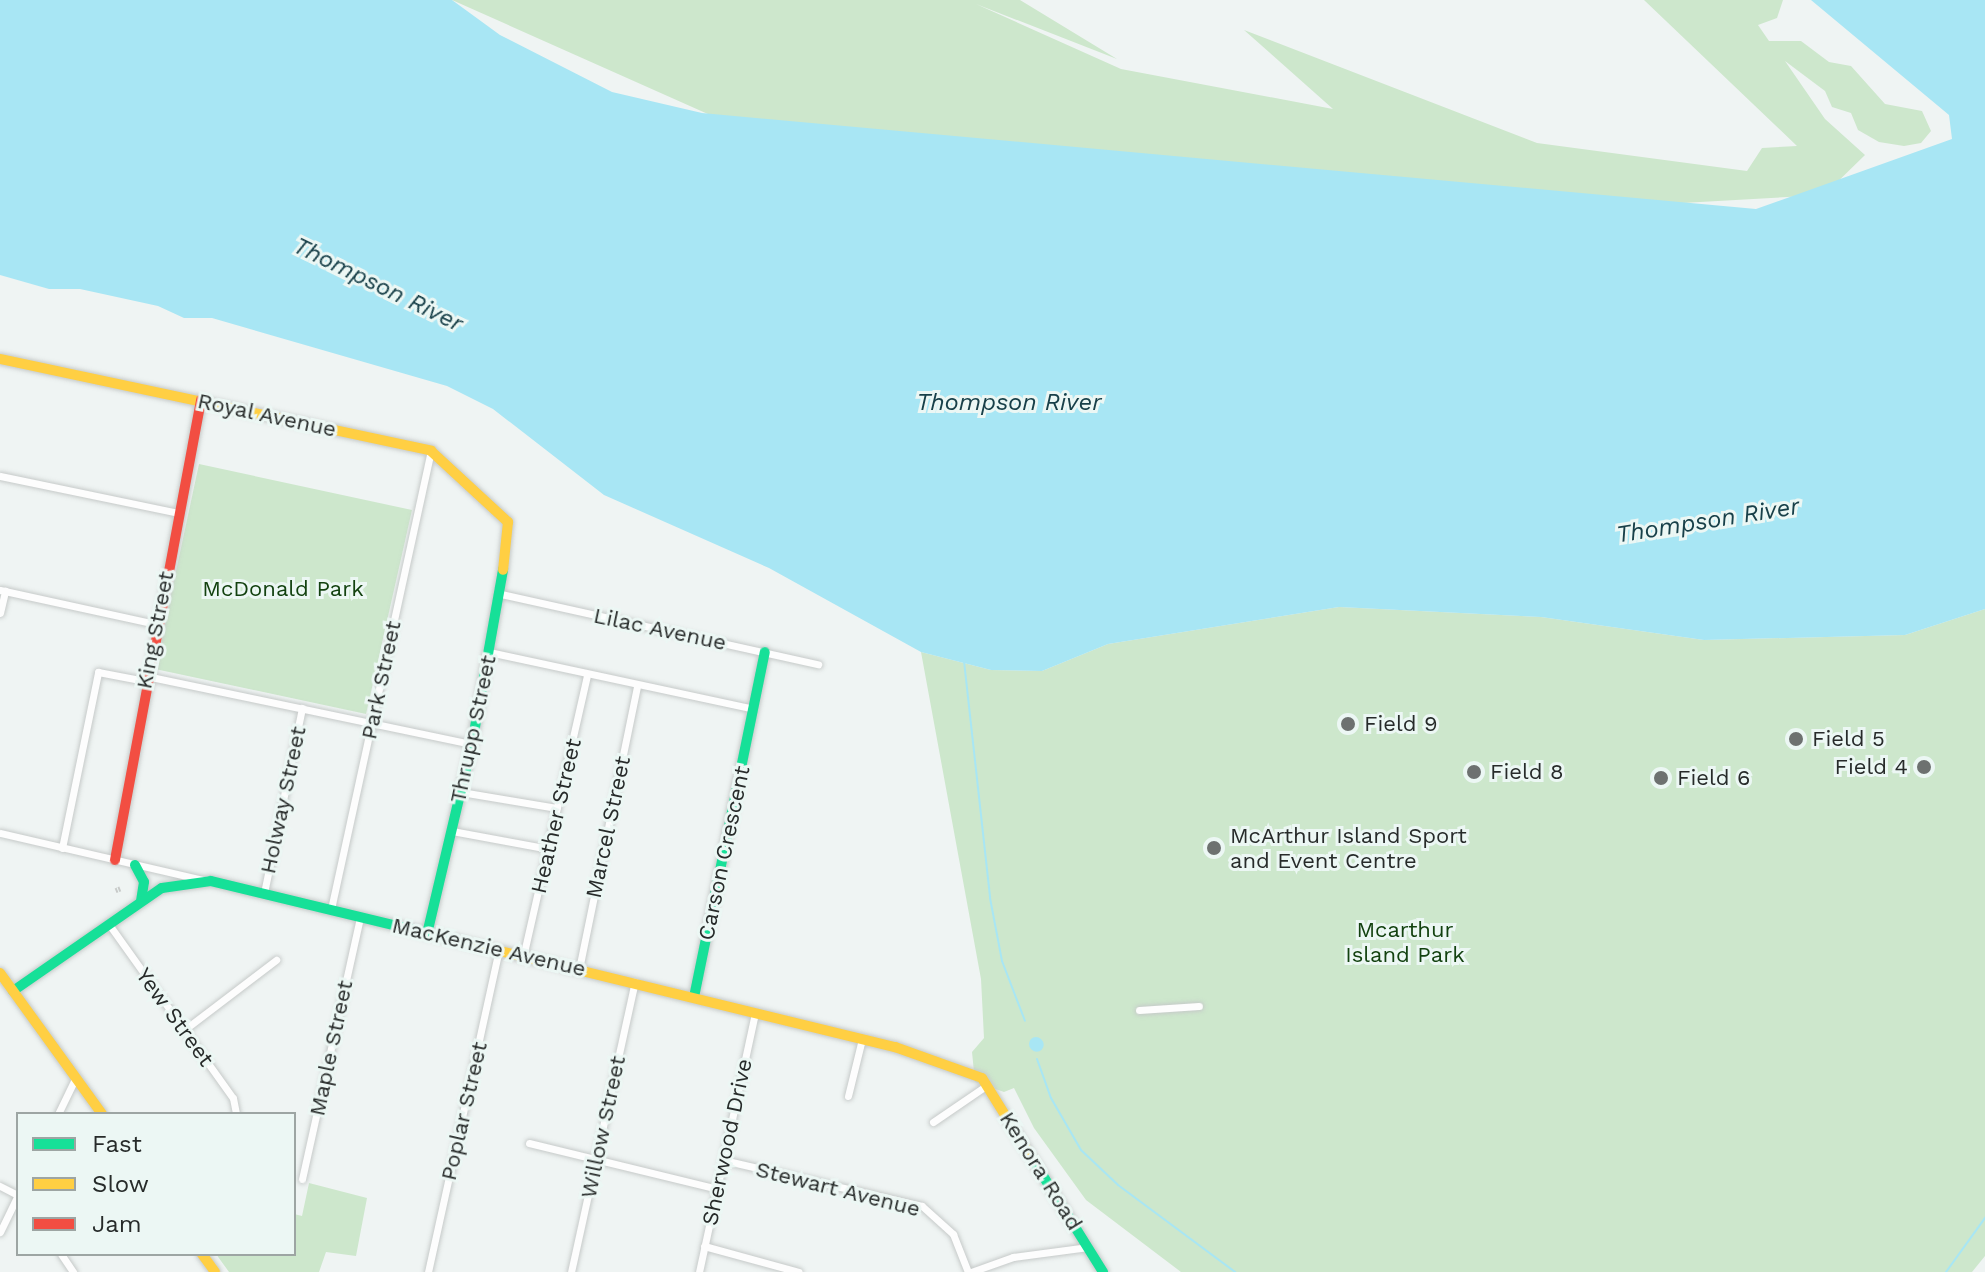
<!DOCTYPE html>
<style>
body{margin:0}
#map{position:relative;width:1985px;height:1272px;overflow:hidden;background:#eff4f3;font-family:"Work Sans",sans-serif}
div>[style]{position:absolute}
.green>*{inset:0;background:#cde7cc}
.water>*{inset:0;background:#a8e6f4}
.stream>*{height:2px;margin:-1px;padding:0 1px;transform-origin:1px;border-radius:1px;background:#a8e6f4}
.river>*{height:14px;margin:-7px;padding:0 7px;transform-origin:7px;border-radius:7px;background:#a8e6f4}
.roads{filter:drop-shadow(0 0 2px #c6cac9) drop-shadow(0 0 2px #c6cac9)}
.street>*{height:7px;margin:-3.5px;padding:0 3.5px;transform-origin:3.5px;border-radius:3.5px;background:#fdfdfd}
.fast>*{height:10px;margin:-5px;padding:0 5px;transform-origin:5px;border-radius:5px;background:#16e098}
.slow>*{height:10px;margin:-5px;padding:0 5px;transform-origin:5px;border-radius:5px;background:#ffcf43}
.jam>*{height:10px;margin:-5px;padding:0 5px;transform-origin:5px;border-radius:5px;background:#f24e42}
.rail>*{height:5px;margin-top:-2.5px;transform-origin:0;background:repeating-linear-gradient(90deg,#ecf7f4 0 6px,#c8cac9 0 12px);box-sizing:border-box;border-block:2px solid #c8cac9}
.dots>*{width:22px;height:22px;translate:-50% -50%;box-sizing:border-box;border:4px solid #ecf7f4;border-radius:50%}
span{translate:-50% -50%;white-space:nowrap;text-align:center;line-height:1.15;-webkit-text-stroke:6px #ecf7f4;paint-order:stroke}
.street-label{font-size:22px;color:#272b2a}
.park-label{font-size:22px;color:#134210}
.poi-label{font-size:22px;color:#272b2a}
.left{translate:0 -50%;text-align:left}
.right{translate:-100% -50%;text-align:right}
.water-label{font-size:24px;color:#184049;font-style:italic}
.legend{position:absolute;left:16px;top:1112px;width:280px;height:144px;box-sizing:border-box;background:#ecf7f4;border:2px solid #9da5a3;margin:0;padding:10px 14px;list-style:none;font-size:24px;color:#272b2a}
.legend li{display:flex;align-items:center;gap:16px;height:40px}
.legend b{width:40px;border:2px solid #9da5a3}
</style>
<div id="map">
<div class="green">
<div style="clip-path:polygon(452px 0,1020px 0,1117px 59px,976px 4px,1121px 69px,1333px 109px,1244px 30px,1537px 143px,1747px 171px,1762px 148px,1797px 146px,1644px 0,1783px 0,1777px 18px,1758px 25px,1769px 41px,1801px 41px,1829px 62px,1851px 66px,1885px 104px,1922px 111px,1931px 131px,1921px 143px,1904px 146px,1879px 142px,1858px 130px,1851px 113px,1832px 107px,1825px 91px,1785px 61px,1825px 119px,1865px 155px,1824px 195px,1629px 206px,845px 175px)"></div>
<div style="clip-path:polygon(199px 464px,412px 510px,366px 714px,155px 669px)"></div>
<div style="clip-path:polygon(1339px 607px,1541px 617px,1704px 640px,1905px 635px,1985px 609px,1985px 1256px,1972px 1272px,1181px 1272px,1086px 1200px,1034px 1128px,1014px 1088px,1004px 1092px,975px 1082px,972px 1052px,984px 1038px,981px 979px,921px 652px,991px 670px,1042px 671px,1108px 644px)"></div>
<div style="clip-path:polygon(309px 1183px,367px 1198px,356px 1256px,326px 1252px,319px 1272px,229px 1272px,216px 1254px,294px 1254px,294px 1214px,302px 1216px)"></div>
</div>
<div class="water">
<div style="clip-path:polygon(0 0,452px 0,500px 35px,612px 92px,702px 113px,1756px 209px,1952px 139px,1949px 115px,1811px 0,1985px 0,1985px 609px,1905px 635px,1704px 640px,1541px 617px,1339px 607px,1108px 644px,1042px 671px,991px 670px,921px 652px,769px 568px,604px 495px,493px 409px,447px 386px,212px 318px,184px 318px,158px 306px,80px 289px,49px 289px,0 275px)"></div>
</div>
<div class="stream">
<div style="left:964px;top:661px;width:238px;rotate:83.7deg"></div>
<div style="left:990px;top:898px;width:64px;rotate:79.2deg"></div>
<div style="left:1002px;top:961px;width:64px;rotate:69deg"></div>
<div style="left:1037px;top:1059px;width:41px;rotate:70.3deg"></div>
<div style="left:1051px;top:1098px;width:60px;rotate:60deg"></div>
<div style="left:1081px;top:1150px;width:51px;rotate:43.4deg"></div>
<div style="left:1118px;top:1185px;width:146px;rotate:36.6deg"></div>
<div style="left:1946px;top:1272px;width:67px;rotate:-54.2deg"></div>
</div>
<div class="river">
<div style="left:1036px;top:1044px;width:1px;rotate:45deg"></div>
</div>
<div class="roads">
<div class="street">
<div style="left:0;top:476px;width:182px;rotate:11.7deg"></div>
<div style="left:0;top:590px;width:160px;rotate:12.3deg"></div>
<div style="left:501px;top:594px;width:325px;rotate:12.5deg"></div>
<div style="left:0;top:613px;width:23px;rotate:-77deg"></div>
<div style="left:489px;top:652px;width:271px;rotate:12.1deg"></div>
<div style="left:146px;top:676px;width:333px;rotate:11.8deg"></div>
<div style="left:461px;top:792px;width:97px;rotate:9.5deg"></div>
<div style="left:452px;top:831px;width:99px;rotate:10.5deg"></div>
<div style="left:0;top:833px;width:209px;rotate:13deg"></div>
<div style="left:62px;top:848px;width:180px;rotate:-78.4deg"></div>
<div style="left:98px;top:672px;width:48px;rotate:10.8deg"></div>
<div style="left:264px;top:893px;width:189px;rotate:-78.4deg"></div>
<div style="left:331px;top:909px;width:469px;rotate:-77.7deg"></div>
<div style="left:108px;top:923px;width:215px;rotate:54.5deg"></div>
<div style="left:233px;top:1098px;width:16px;rotate:79deg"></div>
<div style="left:523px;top:957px;width:289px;rotate:-77.2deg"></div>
<div style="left:579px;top:969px;width:289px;rotate:-78.4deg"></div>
<div style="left:1139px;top:1010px;width:60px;rotate:-3.8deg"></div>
<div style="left:184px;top:1030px;width:116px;rotate:-37.3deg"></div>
<div style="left:848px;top:1096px;width:59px;rotate:-76.2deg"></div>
<div style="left:58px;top:1114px;width:41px;rotate:-64.1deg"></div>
<div style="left:933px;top:1122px;width:65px;rotate:-34.4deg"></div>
<div style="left:529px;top:1143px;width:194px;rotate:13.7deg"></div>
<div style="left:723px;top:1160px;width:204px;rotate:13deg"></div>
<div style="left:922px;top:1206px;width:42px;rotate:42.1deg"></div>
<div style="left:953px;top:1234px;width:41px;rotate:68.5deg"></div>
<div style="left:302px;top:1179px;width:268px;rotate:-77.5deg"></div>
<div style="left:0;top:1186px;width:20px;rotate:27deg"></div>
<div style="left:0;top:1232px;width:41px;rotate:-64.1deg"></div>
<div style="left:704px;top:1246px;width:98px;rotate:15.3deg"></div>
<div style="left:61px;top:1254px;width:22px;rotate:56deg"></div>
<div style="left:428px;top:1272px;width:330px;rotate:-77.6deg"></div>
<div style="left:571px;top:1272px;width:297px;rotate:-77.6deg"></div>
<div style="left:699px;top:1272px;width:266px;rotate:-77.8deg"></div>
<div style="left:971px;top:1272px;width:45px;rotate:-19.7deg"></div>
<div style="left:1013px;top:1257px;width:76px;rotate:-7.6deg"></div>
</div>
<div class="fast">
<div style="left:135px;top:865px;width:19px;rotate:62deg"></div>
<div style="left:144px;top:882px;width:18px;rotate:99deg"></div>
<div style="left:427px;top:934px;width:195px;rotate:-76.7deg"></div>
<div style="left:472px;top:744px;width:177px;rotate:-79.9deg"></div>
<div style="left:13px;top:991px;width:181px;rotate:-34.7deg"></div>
<div style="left:162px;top:888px;width:49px;rotate:-8.1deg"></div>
<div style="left:211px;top:881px;width:251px;rotate:13.6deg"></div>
<div style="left:694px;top:997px;width:352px;rotate:-78.4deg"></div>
<div style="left:1030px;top:1155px;width:138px;rotate:58deg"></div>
</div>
<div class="slow">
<div style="left:0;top:359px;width:441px;rotate:12deg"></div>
<div style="left:431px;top:451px;width:105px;rotate:42.7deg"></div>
<div style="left:508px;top:522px;width:48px;rotate:95.9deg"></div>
<div style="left:455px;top:940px;width:453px;rotate:13.7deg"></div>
<div style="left:895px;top:1047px;width:92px;rotate:19.6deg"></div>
<div style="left:982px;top:1078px;width:91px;rotate:58.1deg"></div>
<div style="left:0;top:973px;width:174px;rotate:54.1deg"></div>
<div style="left:202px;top:1254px;width:22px;rotate:54deg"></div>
</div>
<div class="jam">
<div style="left:115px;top:860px;width:468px;rotate:-79.4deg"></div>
</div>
</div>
<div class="rail">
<div style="left:117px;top:887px;width:5px;rotate:68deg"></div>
</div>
<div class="dots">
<div style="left:1348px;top:724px;background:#6d7170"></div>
<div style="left:1796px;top:739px;background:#6d7170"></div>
<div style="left:1924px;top:767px;background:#6d7170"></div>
<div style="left:1474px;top:772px;background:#6d7170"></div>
<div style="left:1661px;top:778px;background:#6d7170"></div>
<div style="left:1214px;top:848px;background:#6d7170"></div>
</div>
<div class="street-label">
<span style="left:267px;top:415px;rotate:12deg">Royal Avenue</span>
<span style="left:660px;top:629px;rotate:12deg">Lilac Avenue</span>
<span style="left:155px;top:630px;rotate:-79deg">King Street</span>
<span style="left:381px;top:680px;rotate:-78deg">Park Street</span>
<span style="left:473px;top:729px;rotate:-78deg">Thrupp Street</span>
<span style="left:283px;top:800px;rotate:-78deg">Holway Street</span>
<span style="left:556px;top:816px;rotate:-77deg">Heather Street</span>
<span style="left:608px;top:827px;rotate:-78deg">Marcel Street</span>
<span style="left:724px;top:853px;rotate:-78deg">Carson Crescent</span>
<span style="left:489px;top:947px;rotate:13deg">MacKenzie Avenue</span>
<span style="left:175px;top:1017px;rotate:54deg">Yew Street</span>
<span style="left:331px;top:1048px;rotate:-78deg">Maple Street</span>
<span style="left:464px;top:1111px;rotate:-77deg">Poplar Street</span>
<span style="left:603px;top:1127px;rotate:-78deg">Willow Street</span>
<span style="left:727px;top:1142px;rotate:-78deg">Sherwood Drive</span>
<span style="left:1041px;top:1171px;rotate:58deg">Kenora Road</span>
<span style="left:838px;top:1189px;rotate:14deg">Stewart Avenue</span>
</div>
<div class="park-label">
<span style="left:283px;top:589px">McDonald Park</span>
<span style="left:1405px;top:942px">Mcarthur<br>Island Park</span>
</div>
<div class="poi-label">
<span class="left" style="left:1364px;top:724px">Field 9</span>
<span class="left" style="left:1812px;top:739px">Field 5</span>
<span class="right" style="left:1908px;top:767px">Field 4</span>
<span class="left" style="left:1490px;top:772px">Field 8</span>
<span class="left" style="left:1677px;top:778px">Field 6</span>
<span class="left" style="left:1230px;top:848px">McArthur Island Sport<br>and Event Centre</span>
</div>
<div class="water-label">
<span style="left:378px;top:285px;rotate:26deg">Thompson River</span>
<span style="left:1009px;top:403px">Thompson River</span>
<span style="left:1708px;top:521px;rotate:-9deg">Thompson River</span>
</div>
<ul class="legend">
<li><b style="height:10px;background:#16e098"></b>Fast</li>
<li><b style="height:10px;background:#ffcf43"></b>Slow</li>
<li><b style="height:10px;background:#f24e42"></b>Jam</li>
</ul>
</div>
